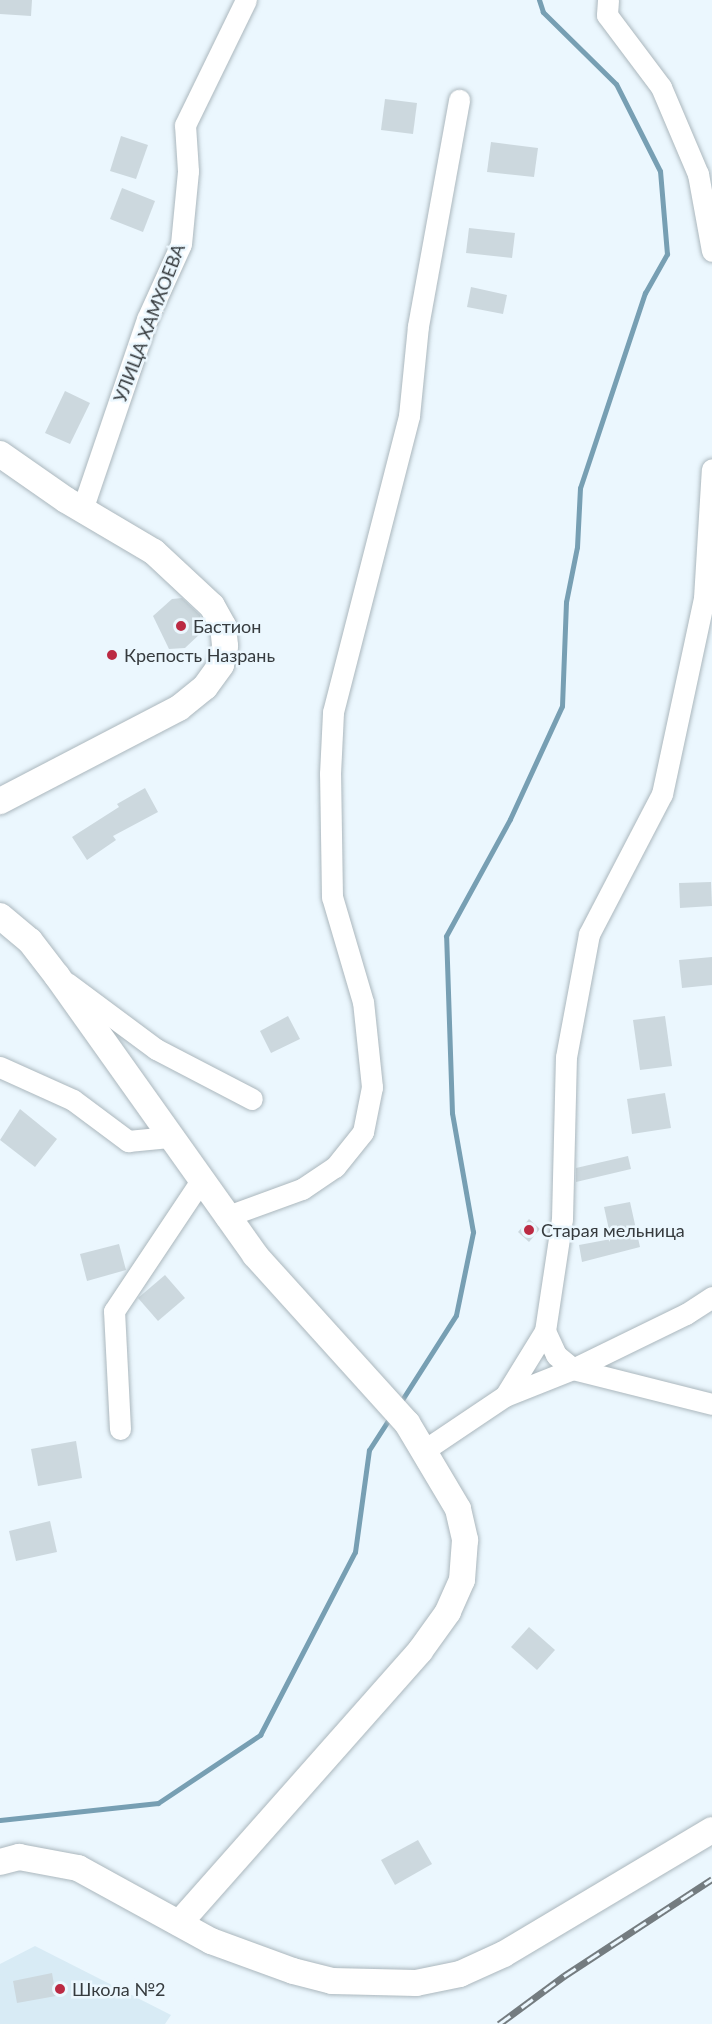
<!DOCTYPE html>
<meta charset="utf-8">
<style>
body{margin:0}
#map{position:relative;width:712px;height:2024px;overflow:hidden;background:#ebf7fe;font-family:Lato,sans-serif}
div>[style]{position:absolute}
.built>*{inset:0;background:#d8ebf5}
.stream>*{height:5px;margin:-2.5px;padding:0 2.5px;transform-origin:2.5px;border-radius:2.5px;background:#779fb3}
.building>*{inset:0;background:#ccd8de}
.roads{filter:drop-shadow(0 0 2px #abb7bd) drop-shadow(0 0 2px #abb7bd)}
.minor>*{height:21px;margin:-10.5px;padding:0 10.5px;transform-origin:10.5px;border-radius:10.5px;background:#fff}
.tertiary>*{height:26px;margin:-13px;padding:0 13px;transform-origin:13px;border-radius:13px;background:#fff}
.rail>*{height:7px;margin-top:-3.5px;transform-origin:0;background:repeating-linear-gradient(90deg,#ebf7fe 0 14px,#747c80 0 28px);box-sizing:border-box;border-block:2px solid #747c80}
.dots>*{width:16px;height:16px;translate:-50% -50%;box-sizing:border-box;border:3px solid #ebf7fe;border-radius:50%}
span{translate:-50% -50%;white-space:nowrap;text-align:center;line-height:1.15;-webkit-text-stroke:5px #ebf7fe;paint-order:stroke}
.street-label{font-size:18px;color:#363b3e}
.poi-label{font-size:18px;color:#363b3e}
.left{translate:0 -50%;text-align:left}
</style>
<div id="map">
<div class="built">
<div style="clip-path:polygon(35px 1946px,171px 2015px,165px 2024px,0 2024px,0 1964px)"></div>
</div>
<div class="stream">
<div style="left:400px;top:1403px;width:104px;rotate:-57.5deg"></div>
<div style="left:456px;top:1315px;width:85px;rotate:-78.4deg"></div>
<div style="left:473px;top:1232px;width:121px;rotate:-100deg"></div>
<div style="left:452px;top:1113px;width:177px;rotate:-91.9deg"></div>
<div style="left:446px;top:936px;width:133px;rotate:-61.3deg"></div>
<div style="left:510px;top:819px;width:124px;rotate:-65.3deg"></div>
<div style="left:562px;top:706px;width:104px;rotate:-87.8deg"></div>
<div style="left:566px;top:602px;width:56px;rotate:-78.7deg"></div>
<div style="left:577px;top:547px;width:59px;rotate:-87.1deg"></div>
<div style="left:580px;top:488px;width:206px;rotate:-71.6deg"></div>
<div style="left:645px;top:293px;width:45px;rotate:-60.6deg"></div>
<div style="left:667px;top:254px;width:83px;rotate:-94.8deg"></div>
<div style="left:660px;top:171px;width:97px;rotate:-116.8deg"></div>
<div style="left:616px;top:84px;width:103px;rotate:-135.4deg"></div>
<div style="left:543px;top:12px;width:13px;rotate:-108deg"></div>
<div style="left:0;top:1820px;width:159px;rotate:-6.1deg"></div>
<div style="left:158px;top:1803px;width:123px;rotate:-33.7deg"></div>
<div style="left:260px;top:1735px;width:206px;rotate:-62.6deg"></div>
<div style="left:355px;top:1552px;width:103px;rotate:-82.2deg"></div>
<div style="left:369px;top:1450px;width:40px;rotate:-57.1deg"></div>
</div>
<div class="building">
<div style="clip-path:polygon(0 0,32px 0,31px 16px,0 14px)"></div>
<div style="clip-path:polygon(385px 99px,417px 103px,413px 134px,381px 130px)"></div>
<div style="clip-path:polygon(121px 136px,148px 145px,136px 179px,110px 171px)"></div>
<div style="clip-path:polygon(491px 142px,538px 148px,534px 177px,487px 172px)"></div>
<div style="clip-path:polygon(122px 188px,155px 201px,143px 232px,110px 219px)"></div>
<div style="clip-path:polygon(469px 228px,515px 233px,512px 258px,466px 253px)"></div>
<div style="clip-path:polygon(471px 287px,507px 295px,503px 314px,467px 307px)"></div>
<div style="clip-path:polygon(65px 391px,90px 403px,70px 444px,45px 433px)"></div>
<div style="clip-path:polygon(182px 598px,200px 615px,202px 632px,185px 648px,169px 649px,153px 616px,172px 599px)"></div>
<div style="clip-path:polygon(145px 788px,158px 812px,113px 836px,116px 840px,87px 860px,72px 837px,119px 807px,117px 804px)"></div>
<div style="clip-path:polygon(711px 882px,712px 906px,680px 908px,679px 883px)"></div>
<div style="clip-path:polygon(712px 957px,712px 985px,682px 988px,679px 960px)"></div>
<div style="clip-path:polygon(288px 1016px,300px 1039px,271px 1053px,260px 1031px)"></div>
<div style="clip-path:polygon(665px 1016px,672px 1066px,640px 1070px,633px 1020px)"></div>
<div style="clip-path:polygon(665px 1093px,671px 1128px,632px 1134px,627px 1099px)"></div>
<div style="clip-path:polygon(20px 1109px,57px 1139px,35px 1167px,0 1140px)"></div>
<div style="clip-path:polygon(628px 1156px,631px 1169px,576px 1182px,576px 1168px)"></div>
<div style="clip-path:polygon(630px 1202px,640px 1247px,582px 1262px,579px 1245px,611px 1239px,604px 1207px)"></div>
<div style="clip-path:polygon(529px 1219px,540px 1229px,529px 1242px,518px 1232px)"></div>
<div style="clip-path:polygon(119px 1244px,126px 1270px,87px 1281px,80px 1254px)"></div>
<div style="clip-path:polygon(165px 1275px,185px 1298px,158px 1321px,138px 1298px)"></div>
<div style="clip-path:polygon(76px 1441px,82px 1478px,38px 1486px,31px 1449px)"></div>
<div style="clip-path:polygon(50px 1521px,57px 1552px,16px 1561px,9px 1531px)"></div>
<div style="clip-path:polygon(529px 1627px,555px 1650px,537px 1670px,511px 1647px)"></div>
<div style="clip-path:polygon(418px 1840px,432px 1864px,395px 1885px,381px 1860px)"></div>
<div style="clip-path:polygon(52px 1973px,56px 1996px,17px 2003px,13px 1981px)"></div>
</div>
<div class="roads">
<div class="minor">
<div style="left:608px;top:0;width:15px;rotate:94deg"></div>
<div style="left:607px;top:15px;width:90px;rotate:53.1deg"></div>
<div style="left:661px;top:87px;width:95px;rotate:67deg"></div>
<div style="left:698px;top:174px;width:78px;rotate:79.7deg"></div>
<div style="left:82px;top:510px;width:202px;rotate:-71.2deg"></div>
<div style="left:147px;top:319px;width:82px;rotate:-65.6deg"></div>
<div style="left:181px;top:244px;width:73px;rotate:-84.5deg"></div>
<div style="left:188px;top:171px;width:46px;rotate:-93.7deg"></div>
<div style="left:185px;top:125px;width:139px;rotate:-64deg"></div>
<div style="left:67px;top:983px;width:111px;rotate:36.6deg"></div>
<div style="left:156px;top:1049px;width:108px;rotate:27.5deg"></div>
<div style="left:0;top:1067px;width:80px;rotate:24.3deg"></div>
<div style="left:73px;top:1100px;width:69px;rotate:36.7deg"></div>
<div style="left:128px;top:1141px;width:41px;rotate:-5.6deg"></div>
<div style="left:225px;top:1217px;width:82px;rotate:-20deg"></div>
<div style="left:302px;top:1189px;width:40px;rotate:-34deg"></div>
<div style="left:335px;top:1167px;width:45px;rotate:-51.3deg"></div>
<div style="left:363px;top:1132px;width:46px;rotate:-78.7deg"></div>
<div style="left:372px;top:1087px;width:85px;rotate:-96deg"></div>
<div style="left:363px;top:1002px;width:109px;rotate:-106.4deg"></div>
<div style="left:332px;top:897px;width:123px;rotate:-90.9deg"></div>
<div style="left:330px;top:774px;width:62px;rotate:-87.2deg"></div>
<div style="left:333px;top:712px;width:306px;rotate:-75.6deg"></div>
<div style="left:409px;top:416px;width:90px;rotate:-84.3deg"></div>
<div style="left:418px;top:326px;width:230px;rotate:-79.7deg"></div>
<div style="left:545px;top:1331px;width:26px;rotate:65deg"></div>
<div style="left:556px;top:1355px;width:22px;rotate:39deg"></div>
<div style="left:573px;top:1369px;width:143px;rotate:14.1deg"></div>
<div style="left:505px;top:1396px;width:76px;rotate:-58.4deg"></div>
<div style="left:545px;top:1331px;width:113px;rotate:-81.4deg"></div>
<div style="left:562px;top:1219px;width:162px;rotate:-88.6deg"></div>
<div style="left:566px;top:1057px;width:125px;rotate:-79.4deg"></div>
<div style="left:589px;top:934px;width:158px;rotate:-62.5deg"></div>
<div style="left:662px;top:794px;width:200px;rotate:-77.9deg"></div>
<div style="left:704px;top:598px;width:129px;rotate:-86.5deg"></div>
<div style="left:120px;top:1429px;width:118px;rotate:-92.9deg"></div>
<div style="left:114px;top:1311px;width:155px;rotate:-56.3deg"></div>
<div style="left:426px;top:1449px;width:95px;rotate:-33.9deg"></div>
<div style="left:505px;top:1396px;width:73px;rotate:-21.7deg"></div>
<div style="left:573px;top:1369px;width:126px;rotate:-26deg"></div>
<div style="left:686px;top:1314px;width:31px;rotate:-33deg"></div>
</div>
<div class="tertiary">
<div style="left:0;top:454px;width:80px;rotate:34.9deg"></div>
<div style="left:66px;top:500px;width:102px;rotate:30.6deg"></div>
<div style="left:154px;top:552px;width:79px;rotate:43deg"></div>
<div style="left:212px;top:606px;width:23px;rotate:61deg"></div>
<div style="left:223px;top:626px;width:20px;rotate:84deg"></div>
<div style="left:225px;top:646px;width:19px;rotate:102deg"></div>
<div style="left:221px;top:665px;width:27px;rotate:126deg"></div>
<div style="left:205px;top:687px;width:33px;rotate:141deg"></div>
<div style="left:179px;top:708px;width:202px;rotate:152.5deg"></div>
<div style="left:0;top:916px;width:39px;rotate:40deg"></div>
<div style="left:30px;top:941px;width:44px;rotate:52.4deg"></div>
<div style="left:57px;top:976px;width:342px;rotate:54.6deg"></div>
<div style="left:255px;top:1255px;width:227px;rotate:47.9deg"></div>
<div style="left:407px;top:1423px;width:100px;rotate:59.3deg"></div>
<div style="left:458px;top:1509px;width:32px;rotate:77deg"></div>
<div style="left:465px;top:1540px;width:40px;rotate:94.3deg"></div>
<div style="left:462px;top:1580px;width:35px;rotate:114deg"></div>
<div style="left:448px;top:1612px;width:48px;rotate:125.7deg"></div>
<div style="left:420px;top:1651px;width:363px;rotate:131.5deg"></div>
<div style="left:0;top:1862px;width:20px;rotate:-15deg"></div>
<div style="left:19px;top:1857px;width:60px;rotate:10.6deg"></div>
<div style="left:78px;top:1868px;width:152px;rotate:28.8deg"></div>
<div style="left:211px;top:1941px;width:87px;rotate:20.1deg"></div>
<div style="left:293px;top:1971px;width:40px;rotate:14.4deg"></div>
<div style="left:332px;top:1981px;width:84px;rotate:1.4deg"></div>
<div style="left:416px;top:1983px;width:45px;rotate:-11.6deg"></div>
<div style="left:460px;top:1974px;width:48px;rotate:-24.4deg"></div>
<div style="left:504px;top:1954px;width:242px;rotate:-30.8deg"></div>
</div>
</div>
<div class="rail">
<div style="left:499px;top:2024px;width:81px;rotate:-36.4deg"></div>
<div style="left:564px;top:1976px;width:177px;rotate:-33.2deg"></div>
</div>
<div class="dots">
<div style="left:181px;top:626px;background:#bb2a43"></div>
<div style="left:112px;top:655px;background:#bb2a43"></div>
<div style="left:529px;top:1230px;background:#bb2a43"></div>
<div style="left:60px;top:1989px;background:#bb2a43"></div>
</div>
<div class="street-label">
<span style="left:149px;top:323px;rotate:-69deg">УЛИЦА ХАМХОЕВА</span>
</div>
<div class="poi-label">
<span class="left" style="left:193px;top:626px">Бастион</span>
<span class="left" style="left:124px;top:655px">Крепость Назрань</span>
<span class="left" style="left:541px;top:1230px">Старая мельница</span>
<span class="left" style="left:72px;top:1989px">Школа №2</span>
</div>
</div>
